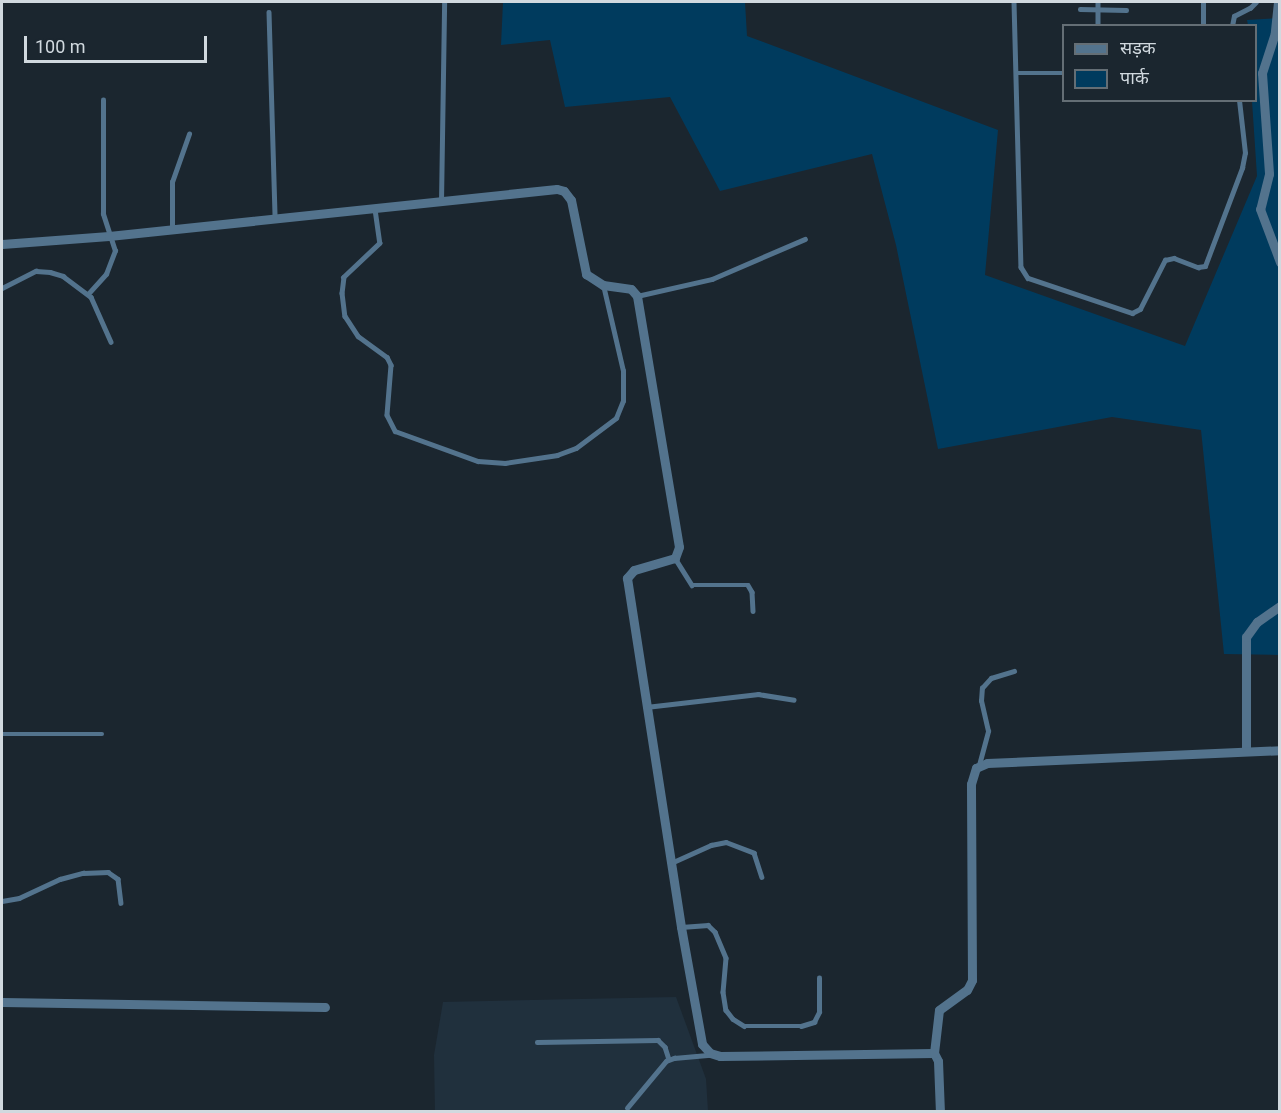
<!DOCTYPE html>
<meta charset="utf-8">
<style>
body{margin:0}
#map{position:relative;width:1281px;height:1113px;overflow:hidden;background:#1b262f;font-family:Roboto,"Noto Sans Devanagari",sans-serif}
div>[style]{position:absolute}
.built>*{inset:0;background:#20303d}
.green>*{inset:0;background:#003b5e}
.service>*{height:4.5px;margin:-2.25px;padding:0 2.25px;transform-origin:2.25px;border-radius:2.25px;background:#53738d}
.minor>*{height:9px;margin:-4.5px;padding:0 4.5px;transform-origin:4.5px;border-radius:4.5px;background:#53738d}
span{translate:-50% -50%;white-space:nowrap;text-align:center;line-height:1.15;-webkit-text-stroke:5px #1b262f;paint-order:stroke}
.frame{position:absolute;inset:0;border:3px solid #d1d9df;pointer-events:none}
.legend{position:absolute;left:1062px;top:24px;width:195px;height:78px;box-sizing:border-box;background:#1b262f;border:2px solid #646e75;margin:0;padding:8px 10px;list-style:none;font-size:18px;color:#d1d9df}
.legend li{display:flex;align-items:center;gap:12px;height:30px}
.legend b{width:30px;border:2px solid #646e75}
.scale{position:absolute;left:24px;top:36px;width:183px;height:27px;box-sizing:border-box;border:3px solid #d1d9df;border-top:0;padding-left:8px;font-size:18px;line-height:21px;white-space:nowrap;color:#d1d9df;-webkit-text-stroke:4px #1b262f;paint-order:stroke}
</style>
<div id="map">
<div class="built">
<div style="clip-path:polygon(676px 997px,706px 1079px,708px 1111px,435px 1112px,434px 1055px,443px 1002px)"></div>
</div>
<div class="green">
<div style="clip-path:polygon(503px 2px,745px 2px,747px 36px,998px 130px,985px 275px,1185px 346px,1257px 176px,1252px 101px,1256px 100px,1256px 26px,1248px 25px,1247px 20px,1279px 18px,1279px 655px,1224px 654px,1201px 430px,1112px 417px,938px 449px,896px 245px,872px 154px,720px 191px,670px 97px,565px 107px,550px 40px,501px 45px)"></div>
</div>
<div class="service">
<div style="left:1014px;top:2px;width:265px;rotate:88.5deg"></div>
<div style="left:1021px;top:267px;width:13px;rotate:58deg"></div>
<div style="left:1028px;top:278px;width:110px;rotate:18.6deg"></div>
<div style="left:1132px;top:313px;width:9px;rotate:-27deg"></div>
<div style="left:1140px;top:309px;width:55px;rotate:-63deg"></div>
<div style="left:1165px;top:260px;width:9px;rotate:-13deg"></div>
<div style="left:1174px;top:258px;width:26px;rotate:21deg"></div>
<div style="left:1198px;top:267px;width:7px;rotate:-8deg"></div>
<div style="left:1205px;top:266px;width:105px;rotate:-69.3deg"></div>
<div style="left:1242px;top:168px;width:15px;rotate:-79deg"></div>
<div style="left:1245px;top:153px;width:53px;rotate:-96.5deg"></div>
<div style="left:1098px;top:2px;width:24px;rotate:90deg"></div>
<div style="left:1080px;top:9px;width:46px;rotate:1.2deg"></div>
<div style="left:269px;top:12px;width:206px;rotate:88.3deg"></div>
<div style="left:1203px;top:26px;width:24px;rotate:-90deg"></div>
<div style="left:1232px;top:26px;width:10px;rotate:-79deg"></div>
<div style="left:1234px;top:16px;width:18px;rotate:-27deg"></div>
<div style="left:1250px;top:8px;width:8px;rotate:-45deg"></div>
<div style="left:1016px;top:73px;width:48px"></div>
<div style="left:441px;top:202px;width:200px;rotate:-89.1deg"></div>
<div style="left:375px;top:209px;width:34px;rotate:82deg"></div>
<div style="left:380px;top:243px;width:50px;rotate:136.6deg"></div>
<div style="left:344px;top:277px;width:16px;rotate:97deg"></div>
<div style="left:342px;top:293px;width:23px;rotate:83deg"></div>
<div style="left:345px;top:316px;width:24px;rotate:57deg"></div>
<div style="left:358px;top:336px;width:36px;rotate:36deg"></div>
<div style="left:387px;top:357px;width:9px;rotate:63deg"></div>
<div style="left:391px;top:365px;width:50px;rotate:94.6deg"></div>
<div style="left:387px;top:415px;width:18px;rotate:63deg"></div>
<div style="left:395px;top:431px;width:88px;rotate:19.9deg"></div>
<div style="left:478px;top:461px;width:27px;rotate:4deg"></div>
<div style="left:505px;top:463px;width:53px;rotate:-8.7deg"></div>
<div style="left:557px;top:455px;width:20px;rotate:-20deg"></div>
<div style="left:576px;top:448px;width:50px;rotate:-36.9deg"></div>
<div style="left:616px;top:418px;width:18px;rotate:-68deg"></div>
<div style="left:623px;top:401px;width:30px;rotate:-90deg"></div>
<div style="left:623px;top:371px;width:88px;rotate:-103.1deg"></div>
<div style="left:172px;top:229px;width:47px;rotate:-90deg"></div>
<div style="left:172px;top:182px;width:51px;rotate:-70.5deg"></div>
<div style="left:2px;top:288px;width:38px;rotate:-27deg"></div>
<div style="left:36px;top:271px;width:14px;rotate:4deg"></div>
<div style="left:50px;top:272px;width:14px;rotate:17deg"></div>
<div style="left:63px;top:276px;width:35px;rotate:37deg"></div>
<div style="left:91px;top:297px;width:49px;rotate:66deg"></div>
<div style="left:88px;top:294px;width:27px;rotate:-48deg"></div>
<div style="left:106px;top:274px;width:25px;rotate:-69deg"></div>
<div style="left:115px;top:251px;width:39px;rotate:-108deg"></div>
<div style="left:103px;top:214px;width:114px;rotate:-90deg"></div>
<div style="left:637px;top:296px;width:77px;rotate:-12.8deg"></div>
<div style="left:712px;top:279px;width:101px;rotate:-23.3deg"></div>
<div style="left:675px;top:558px;width:32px;rotate:58deg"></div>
<div style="left:692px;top:585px;width:56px"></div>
<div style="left:748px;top:585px;width:8px;rotate:60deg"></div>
<div style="left:752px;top:592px;width:19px;rotate:87deg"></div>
<div style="left:646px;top:707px;width:113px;rotate:-6.6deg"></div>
<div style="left:758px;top:694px;width:36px;rotate:9deg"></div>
<div style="left:2px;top:734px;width:100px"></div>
<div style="left:979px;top:765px;width:35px;rotate:-75deg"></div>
<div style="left:988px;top:731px;width:31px;rotate:-103deg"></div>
<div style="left:981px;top:701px;width:13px;rotate:-86deg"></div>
<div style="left:982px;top:688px;width:13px;rotate:-48deg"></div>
<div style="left:991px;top:678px;width:24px;rotate:-17deg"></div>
<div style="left:671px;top:863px;width:44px;rotate:-24.2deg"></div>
<div style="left:711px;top:845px;width:15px;rotate:-11deg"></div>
<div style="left:726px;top:842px;width:30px;rotate:21deg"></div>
<div style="left:754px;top:853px;width:25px;rotate:72deg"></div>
<div style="left:2px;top:901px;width:17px;rotate:-10deg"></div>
<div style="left:19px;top:898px;width:45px;rotate:-24.9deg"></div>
<div style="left:60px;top:879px;width:24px;rotate:-15deg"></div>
<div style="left:83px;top:873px;width:25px;rotate:-2deg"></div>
<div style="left:108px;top:872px;width:12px;rotate:35deg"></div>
<div style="left:118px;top:879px;width:24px;rotate:83deg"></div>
<div style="left:681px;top:927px;width:27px;rotate:-4deg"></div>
<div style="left:708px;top:925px;width:10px;rotate:45deg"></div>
<div style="left:715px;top:932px;width:28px;rotate:67deg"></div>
<div style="left:726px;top:958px;width:34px;rotate:95deg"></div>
<div style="left:723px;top:992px;width:18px;rotate:81deg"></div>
<div style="left:726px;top:1010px;width:11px;rotate:52deg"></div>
<div style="left:733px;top:1019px;width:13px;rotate:32deg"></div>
<div style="left:744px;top:1026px;width:57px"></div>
<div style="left:801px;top:1026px;width:14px;rotate:-17deg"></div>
<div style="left:814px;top:1022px;width:11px;rotate:-63deg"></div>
<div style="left:819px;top:1012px;width:34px;rotate:-90deg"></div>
<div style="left:537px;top:1042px;width:121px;rotate:-0.9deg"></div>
<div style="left:658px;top:1040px;width:10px;rotate:45deg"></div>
<div style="left:665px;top:1047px;width:13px;rotate:72deg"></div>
<div style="left:627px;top:1108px;width:61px;rotate:-50.3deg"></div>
<div style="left:666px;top:1061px;width:9px;rotate:-21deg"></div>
<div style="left:674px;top:1058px;width:36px;rotate:-5deg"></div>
</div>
<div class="minor">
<div style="left:1278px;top:2px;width:31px;rotate:96deg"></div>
<div style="left:1275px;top:33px;width:42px;rotate:108deg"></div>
<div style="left:1262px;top:73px;width:101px;rotate:86deg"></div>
<div style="left:1269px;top:174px;width:36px;rotate:104deg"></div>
<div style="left:1260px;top:209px;width:57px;rotate:69.3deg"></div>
<div style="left:2px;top:244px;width:107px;rotate:-4.3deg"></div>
<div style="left:109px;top:236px;width:450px;rotate:-6deg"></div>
<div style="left:557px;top:189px;width:7px;rotate:16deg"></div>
<div style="left:564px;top:191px;width:11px;rotate:52deg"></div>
<div style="left:571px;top:200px;width:76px;rotate:78.5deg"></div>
<div style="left:586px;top:274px;width:20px;rotate:33deg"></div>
<div style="left:603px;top:285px;width:28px;rotate:8deg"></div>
<div style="left:631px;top:289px;width:9px;rotate:49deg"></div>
<div style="left:637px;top:296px;width:254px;rotate:80.5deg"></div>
<div style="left:679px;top:547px;width:12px;rotate:110deg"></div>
<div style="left:675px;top:558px;width:43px;rotate:163.7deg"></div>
<div style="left:634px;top:570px;width:11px;rotate:131deg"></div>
<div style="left:627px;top:578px;width:353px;rotate:81.2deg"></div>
<div style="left:681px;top:927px;width:119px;rotate:79.8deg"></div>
<div style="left:702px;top:1044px;width:12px;rotate:48deg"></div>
<div style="left:710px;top:1053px;width:10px;rotate:17deg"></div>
<div style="left:720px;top:1056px;width:214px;rotate:-0.8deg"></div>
<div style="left:934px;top:1053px;width:9px;rotate:63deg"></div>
<div style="left:938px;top:1061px;width:51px;rotate:87.8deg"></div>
<div style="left:1246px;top:750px;width:113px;rotate:-90deg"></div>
<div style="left:1246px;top:637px;width:19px;rotate:-54deg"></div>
<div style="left:1257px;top:622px;width:28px;rotate:-35deg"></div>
<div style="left:2px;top:1002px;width:323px;rotate:0.9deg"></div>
<div style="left:934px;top:1053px;width:43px;rotate:-83.4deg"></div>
<div style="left:939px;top:1010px;width:34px;rotate:-36deg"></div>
<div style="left:967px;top:990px;width:11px;rotate:-63deg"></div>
<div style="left:972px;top:980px;width:196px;rotate:-90.3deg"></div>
<div style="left:971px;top:784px;width:17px;rotate:-73deg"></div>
<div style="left:976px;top:768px;width:12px;rotate:-24deg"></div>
<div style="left:987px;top:763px;width:293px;rotate:-2.5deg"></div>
</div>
<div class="frame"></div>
<ul class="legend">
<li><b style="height:8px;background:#53738d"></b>सड़क</li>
<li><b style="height:16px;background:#003b5e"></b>पार्क</li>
</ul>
<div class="scale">100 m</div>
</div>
